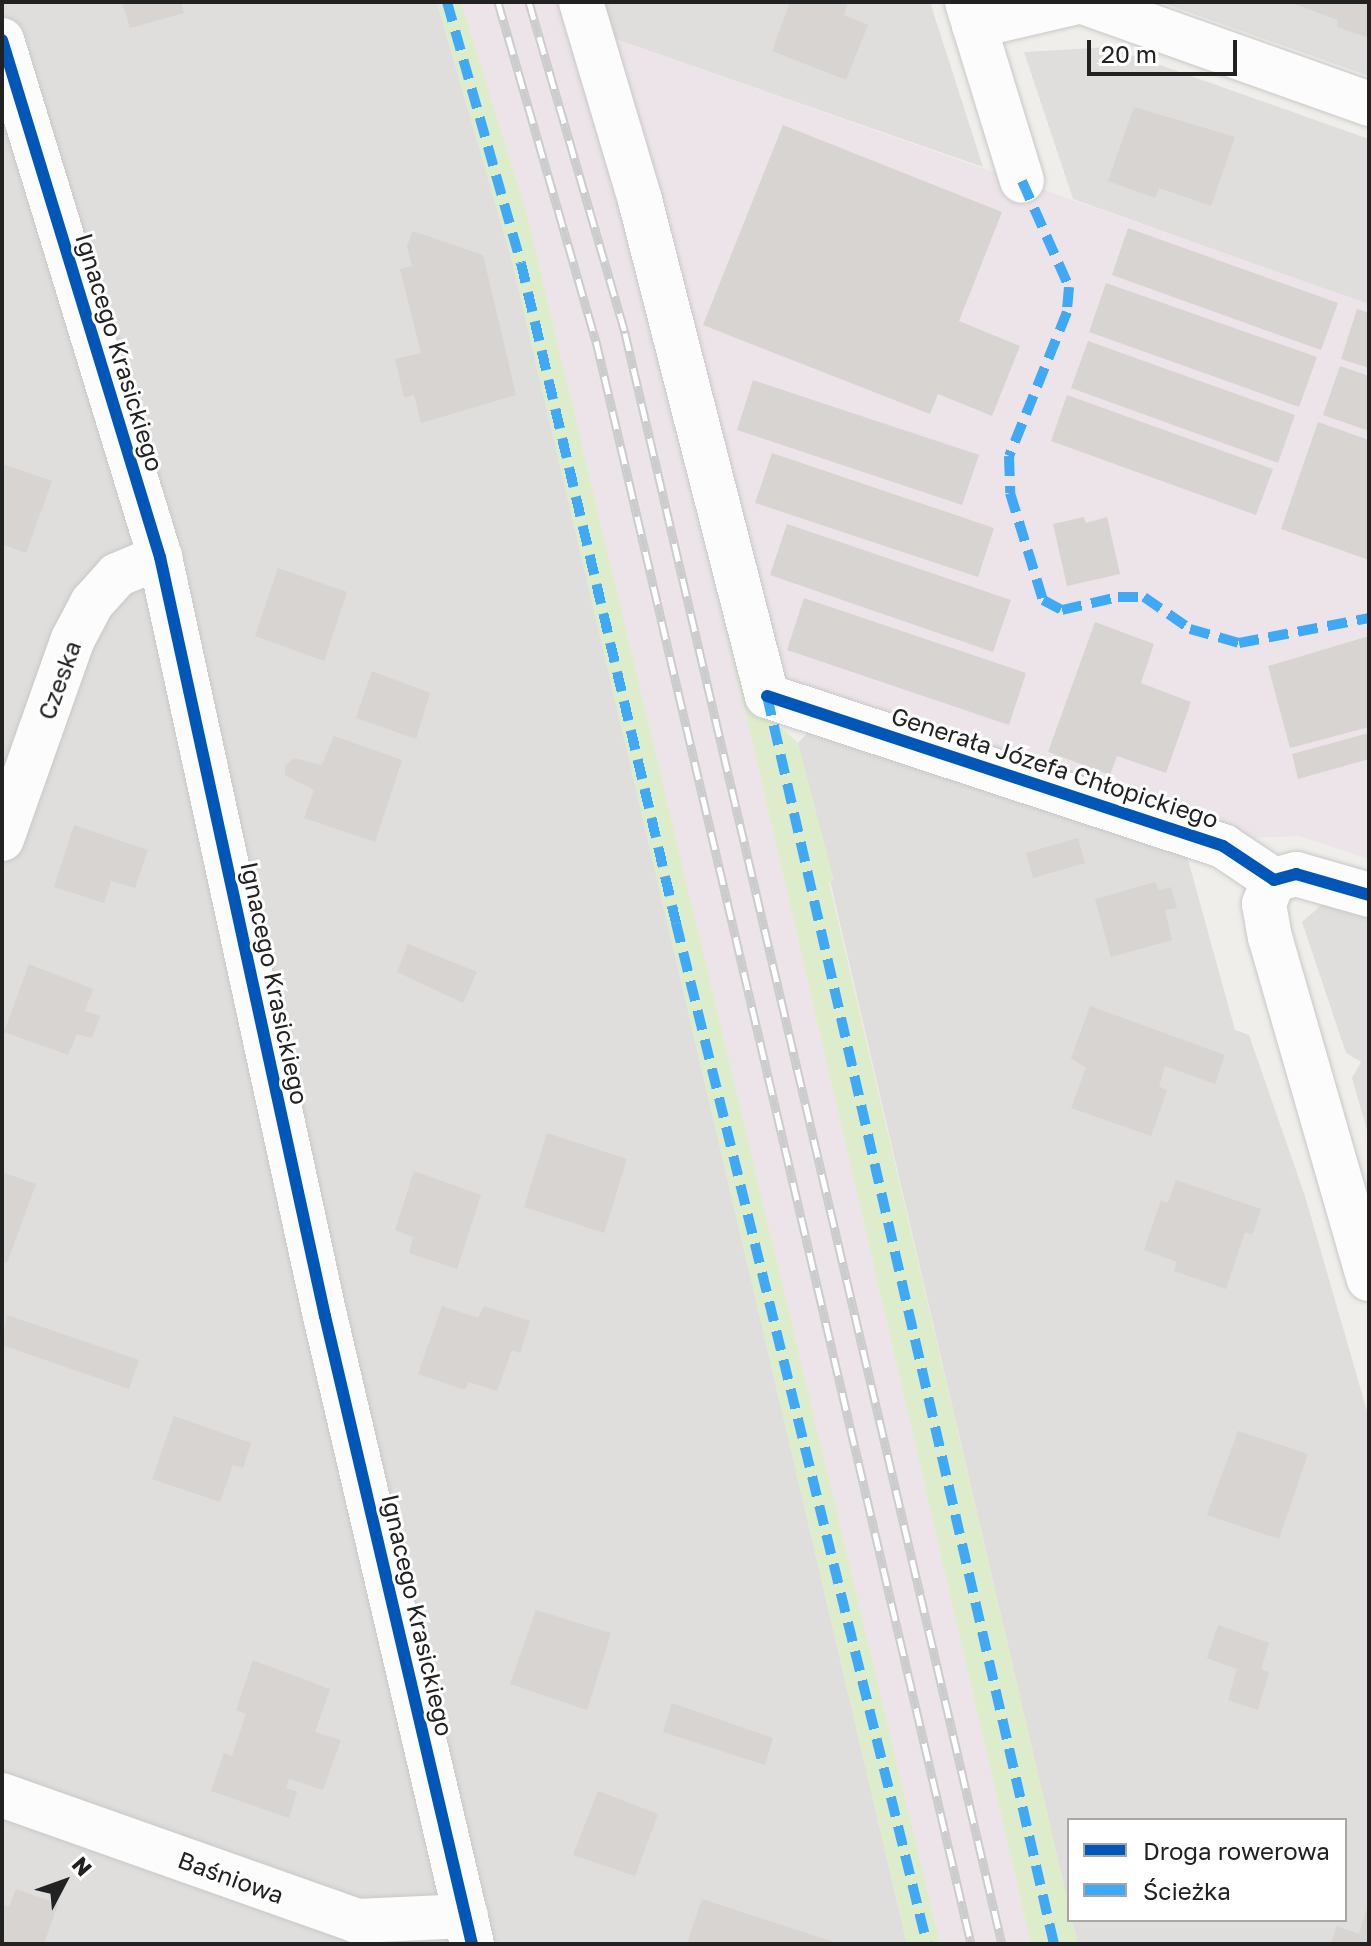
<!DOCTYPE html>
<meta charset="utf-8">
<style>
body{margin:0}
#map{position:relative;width:1371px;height:1946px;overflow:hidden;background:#f0eeeb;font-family:"Golos Text",sans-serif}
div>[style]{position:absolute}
.residential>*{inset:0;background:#dfdedc}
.industrial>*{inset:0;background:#ede4e9}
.grass>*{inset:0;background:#ddeccb}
.building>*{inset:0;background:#d7d4d2}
.roads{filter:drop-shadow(0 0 2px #c9c8c7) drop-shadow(0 0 2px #c9c8c7)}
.minor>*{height:44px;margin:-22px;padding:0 22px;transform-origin:22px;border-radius:22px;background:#fdfcfc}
.rail>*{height:9px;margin-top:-4.5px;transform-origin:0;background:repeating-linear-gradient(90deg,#fff 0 18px,#ccc 0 36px);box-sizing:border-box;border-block:2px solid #ccc}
.quiet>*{height:10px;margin-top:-5px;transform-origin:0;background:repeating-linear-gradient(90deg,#3fa9f5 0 20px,transparent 0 30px)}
.cycleway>*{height:12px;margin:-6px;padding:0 6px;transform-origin:6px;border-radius:6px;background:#0057b8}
span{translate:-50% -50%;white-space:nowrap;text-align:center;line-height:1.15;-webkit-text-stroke:6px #fff;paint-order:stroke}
.street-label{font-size:24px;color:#222}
.frame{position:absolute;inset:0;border:4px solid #222;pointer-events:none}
.legend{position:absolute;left:1067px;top:1818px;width:280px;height:104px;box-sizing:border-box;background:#fff;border:2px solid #a7a7a7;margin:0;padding:10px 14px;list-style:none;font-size:24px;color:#222}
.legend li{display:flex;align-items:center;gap:16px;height:40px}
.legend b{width:40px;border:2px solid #a7a7a7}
.north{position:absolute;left:24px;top:1842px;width:80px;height:80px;-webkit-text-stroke:6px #fff;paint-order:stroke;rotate:49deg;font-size:22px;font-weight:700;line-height:32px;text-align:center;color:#222}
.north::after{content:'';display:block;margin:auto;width:28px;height:36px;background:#222;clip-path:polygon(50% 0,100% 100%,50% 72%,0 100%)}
.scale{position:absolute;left:1087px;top:40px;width:150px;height:36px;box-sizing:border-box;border:4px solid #222;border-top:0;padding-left:10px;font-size:24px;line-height:28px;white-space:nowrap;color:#222;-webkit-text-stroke:6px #fff;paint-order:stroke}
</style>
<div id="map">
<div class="residential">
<div style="clip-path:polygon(2px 2px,437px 2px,513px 265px,907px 1944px,2px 1944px)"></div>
<div style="clip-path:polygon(604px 2px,930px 2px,983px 167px,615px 39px)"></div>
<div style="clip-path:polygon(1160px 2px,1369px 2px,1369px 76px)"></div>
<div style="clip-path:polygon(1109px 47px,1369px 139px,1369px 305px,1073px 199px,1024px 52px)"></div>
<div style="clip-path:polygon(819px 721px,1187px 856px,1235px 1030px,1249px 1035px,1305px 1196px,1369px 1418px,1369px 1944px,1078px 1944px,1072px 1920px,1345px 1920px,1345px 1820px,1069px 1820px,1069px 1908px,798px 743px)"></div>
<div style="clip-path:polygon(1326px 901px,1369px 916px,1369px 1137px,1352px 1078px,1361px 1062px,1346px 1053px,1302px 922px)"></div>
</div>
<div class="industrial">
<div style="clip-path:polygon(461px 2px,565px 2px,655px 322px,1031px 1944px,940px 1944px,526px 211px)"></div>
<div style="clip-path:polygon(615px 39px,1369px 304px,1369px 859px,1299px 836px,1223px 839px,780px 691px,696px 334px)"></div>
</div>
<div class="grass">
<div style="clip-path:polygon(437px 2px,461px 2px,526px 211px,940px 1944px,907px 1944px,513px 265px)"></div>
<div style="clip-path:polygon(655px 322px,753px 702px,798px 743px,834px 880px,829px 882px,1078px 1944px,1031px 1944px)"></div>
</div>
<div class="building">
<div style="clip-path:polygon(122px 2px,181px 2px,184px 13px,130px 28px)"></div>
<div style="clip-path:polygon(790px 2px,840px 2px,847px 5px,844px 15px,868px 25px,846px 80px,772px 51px)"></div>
<div style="clip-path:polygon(1289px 2px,1369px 2px,1369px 38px,1337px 27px,1338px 20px)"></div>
<div style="clip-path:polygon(1134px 107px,1235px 137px,1211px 206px,1159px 188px,1155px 198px,1108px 181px)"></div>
<div style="clip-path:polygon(783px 125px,1002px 212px,959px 321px,1020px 346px,992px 416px,938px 394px,930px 414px,703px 325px)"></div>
<div style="clip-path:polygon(1128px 228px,1338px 303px,1321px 350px,1112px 275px)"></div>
<div style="clip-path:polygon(413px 231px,483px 255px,516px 395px,421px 423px,414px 395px,404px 397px,395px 359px,421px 353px,400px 269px,412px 266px,407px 246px)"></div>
<div style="clip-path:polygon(1106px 283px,1317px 357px,1299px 407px,1089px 332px)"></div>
<div style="clip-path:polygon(1357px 309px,1369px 313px,1369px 368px,1341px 359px)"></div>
<div style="clip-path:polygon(1088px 341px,1295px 415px,1278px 463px,1071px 388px)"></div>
<div style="clip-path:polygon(1340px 366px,1369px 376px,1369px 431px,1323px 415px)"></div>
<div style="clip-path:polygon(753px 380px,979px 455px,962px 505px,737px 430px)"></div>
<div style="clip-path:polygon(1067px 395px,1273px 469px,1256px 515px,1051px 441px)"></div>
<div style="clip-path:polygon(1318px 422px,1369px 440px,1369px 560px,1281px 529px)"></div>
<div style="clip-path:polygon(772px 453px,994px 528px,978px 577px,755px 503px)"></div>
<div style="clip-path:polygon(2px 464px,52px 481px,26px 553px,2px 544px)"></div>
<div style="clip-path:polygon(1084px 517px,1086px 523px,1107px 517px,1120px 574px,1067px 586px,1053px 524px)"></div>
<div style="clip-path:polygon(787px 524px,1011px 600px,993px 652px,770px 575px)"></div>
<div style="clip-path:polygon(278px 568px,347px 592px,324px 661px,255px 636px)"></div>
<div style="clip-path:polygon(804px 598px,1026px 673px,1009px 725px,787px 650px)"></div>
<div style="clip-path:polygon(1095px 622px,1154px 644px,1141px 683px,1191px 702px,1166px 773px,1117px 756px,1110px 775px,1048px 752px)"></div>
<div style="clip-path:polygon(1369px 636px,1369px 727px,1290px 748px,1268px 666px)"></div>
<div style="clip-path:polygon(372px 671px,430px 693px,416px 739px,356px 718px)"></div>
<div style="clip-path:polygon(1369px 733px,1369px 759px,1298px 779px,1292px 754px)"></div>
<div style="clip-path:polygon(334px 736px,402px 760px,375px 842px,304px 818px,314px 790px,285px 775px,285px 766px,294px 758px,322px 765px)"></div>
<div style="clip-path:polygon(74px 825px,148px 850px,135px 888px,111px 881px,104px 903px,54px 887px)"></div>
<div style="clip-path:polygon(1078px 838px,1085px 863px,1033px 878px,1026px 853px)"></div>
<div style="clip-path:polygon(1155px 882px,1159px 891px,1171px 887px,1177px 908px,1165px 910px,1172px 940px,1111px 957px,1095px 899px)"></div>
<div style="clip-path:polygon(408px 944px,477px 972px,463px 1003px,397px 972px)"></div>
<div style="clip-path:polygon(29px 964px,93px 989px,85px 1011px,100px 1016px,92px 1038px,77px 1034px,68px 1055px,4px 1032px)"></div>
<div style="clip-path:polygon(1090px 1006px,1225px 1055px,1215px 1084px,1165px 1066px,1159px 1087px,1167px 1090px,1151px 1136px,1071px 1108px,1086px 1068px,1071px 1058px)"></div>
<div style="clip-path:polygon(547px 1133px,627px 1159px,604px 1233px,524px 1207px)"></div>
<div style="clip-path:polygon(414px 1171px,481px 1195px,457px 1269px,409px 1253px,413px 1237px,395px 1230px)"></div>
<div style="clip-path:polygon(2px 1172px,36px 1184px,7px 1263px,2px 1261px)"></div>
<div style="clip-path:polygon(1176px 1180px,1261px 1209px,1252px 1235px,1245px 1232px,1226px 1289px,1174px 1271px,1177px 1262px,1144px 1250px,1161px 1200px,1168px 1203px)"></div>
<div style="clip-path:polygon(442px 1306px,478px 1318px,484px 1306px,530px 1321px,520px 1353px,512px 1350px,497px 1391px,468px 1382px,465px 1390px,418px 1374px)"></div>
<div style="clip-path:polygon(7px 1315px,139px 1360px,129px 1389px,2px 1345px)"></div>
<div style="clip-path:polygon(174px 1416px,251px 1443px,243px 1468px,233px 1465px,220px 1502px,152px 1479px)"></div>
<div style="clip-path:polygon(1238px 1431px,1308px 1454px,1279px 1539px,1207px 1515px)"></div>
<div style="clip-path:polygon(536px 1610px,611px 1633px,587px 1710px,510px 1684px)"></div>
<div style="clip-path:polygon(1218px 1625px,1269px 1643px,1261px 1669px,1269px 1672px,1258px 1710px,1228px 1700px,1237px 1669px,1207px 1658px)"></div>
<div style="clip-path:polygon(253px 1660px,330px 1689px,315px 1732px,341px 1740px,323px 1790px,289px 1779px,286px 1788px,297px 1792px,289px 1818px,211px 1791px,224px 1753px,232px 1756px,246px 1714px,236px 1710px)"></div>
<div style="clip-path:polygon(672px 1703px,773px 1738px,765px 1765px,663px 1732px)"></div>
<div style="clip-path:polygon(598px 1791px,658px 1814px,635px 1876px,573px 1855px)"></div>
<div style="clip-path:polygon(16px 1889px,58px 1904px,44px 1944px,2px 1944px,2px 1905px,9px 1907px)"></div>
<div style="clip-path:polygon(702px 1899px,837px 1943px,837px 1944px,687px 1944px)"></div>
<div style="clip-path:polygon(1369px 1902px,1369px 1944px,1331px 1944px,1337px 1926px,1359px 1934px)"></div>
</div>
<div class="roads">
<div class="minor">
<div style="left:581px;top:2px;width:207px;rotate:73.4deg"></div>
<div style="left:640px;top:200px;width:512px;rotate:75.64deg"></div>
<div style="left:767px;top:696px;width:480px;rotate:18.2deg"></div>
<div style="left:1223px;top:846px;width:61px;rotate:33.7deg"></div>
<div style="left:1274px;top:880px;width:23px;rotate:-15deg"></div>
<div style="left:1296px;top:874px;width:76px;rotate:16deg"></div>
<div style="left:967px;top:2px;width:187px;rotate:72.9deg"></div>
<div style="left:1083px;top:2px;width:304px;rotate:19.6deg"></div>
<div style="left:974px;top:26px;width:106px;rotate:-13.1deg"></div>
<div style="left:2px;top:40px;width:541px;rotate:73.01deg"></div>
<div style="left:160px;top:557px;width:777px;rotate:77.74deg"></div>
<div style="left:325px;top:1316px;width:645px;rotate:76.83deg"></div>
<div style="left:2px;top:839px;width:212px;rotate:-70.5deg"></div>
<div style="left:73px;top:639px;width:41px;rotate:-62.2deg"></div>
<div style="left:92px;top:603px;width:38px;rotate:-48deg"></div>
<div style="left:117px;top:575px;width:47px;rotate:-22.7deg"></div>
<div style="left:1274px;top:880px;width:26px;rotate:113deg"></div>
<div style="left:1264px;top:904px;width:34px;rotate:80deg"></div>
<div style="left:1270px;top:937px;width:356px;rotate:73.9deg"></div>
<div style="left:2px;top:1795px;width:377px;rotate:19.5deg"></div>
<div style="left:357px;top:1921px;width:109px;rotate:-2.6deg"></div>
</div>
</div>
<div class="rail">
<div style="left:498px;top:2px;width:353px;rotate:73.9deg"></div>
<div style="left:596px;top:341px;width:1646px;rotate:76.83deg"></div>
<div style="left:529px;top:2px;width:345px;rotate:73.8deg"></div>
<div style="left:625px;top:333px;width:1655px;rotate:76.83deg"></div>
</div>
<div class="quiet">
<div style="left:447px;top:2px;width:271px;rotate:74.2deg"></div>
<div style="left:521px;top:263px;width:678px;rotate:76.78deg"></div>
<div style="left:676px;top:923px;width:1051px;rotate:76.19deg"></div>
<div style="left:1022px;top:181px;width:116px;rotate:66.1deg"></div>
<div style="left:1069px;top:287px;width:25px;rotate:95deg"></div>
<div style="left:1067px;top:312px;width:155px;rotate:111.9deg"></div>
<div style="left:1009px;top:456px;width:37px;rotate:88deg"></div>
<div style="left:1010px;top:493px;width:112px;rotate:72.9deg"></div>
<div style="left:1043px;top:600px;width:21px;rotate:28deg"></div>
<div style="left:1062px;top:610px;width:57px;rotate:-13.1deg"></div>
<div style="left:1118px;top:597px;width:26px"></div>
<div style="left:1144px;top:597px;width:56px;rotate:34.8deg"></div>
<div style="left:1190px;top:629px;width:51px;rotate:15.9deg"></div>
<div style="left:1239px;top:643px;width:132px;rotate:-10.9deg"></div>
<div style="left:767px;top:696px;width:1281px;rotate:77.05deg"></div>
</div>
<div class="cycleway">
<div style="left:2px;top:40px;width:541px;rotate:73.01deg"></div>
<div style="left:160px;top:557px;width:777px;rotate:77.74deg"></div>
<div style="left:325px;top:1316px;width:645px;rotate:76.83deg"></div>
<div style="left:767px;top:696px;width:480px;rotate:18.2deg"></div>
<div style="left:1223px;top:846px;width:61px;rotate:33.7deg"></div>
<div style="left:1274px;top:880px;width:23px;rotate:-15deg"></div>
<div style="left:1296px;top:874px;width:76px;rotate:16deg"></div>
</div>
<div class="street-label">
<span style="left:120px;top:352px;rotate:73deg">Ignacego Krasickiego</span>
<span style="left:59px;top:680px;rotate:-70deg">Czeska</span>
<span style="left:1055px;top:767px;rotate:18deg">Generała Józefa Chłopickiego</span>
<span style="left:275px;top:983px;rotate:78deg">Ignacego Krasickiego</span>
<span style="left:418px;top:1615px;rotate:77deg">Ignacego Krasickiego</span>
<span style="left:231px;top:1877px;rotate:20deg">Baśniowa</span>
</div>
<div class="frame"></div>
<ul class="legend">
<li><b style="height:10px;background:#0057b8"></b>Droga rowerowa</li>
<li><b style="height:10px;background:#3fa9f5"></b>Ścieżka</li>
</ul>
<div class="north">N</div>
<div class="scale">20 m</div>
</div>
